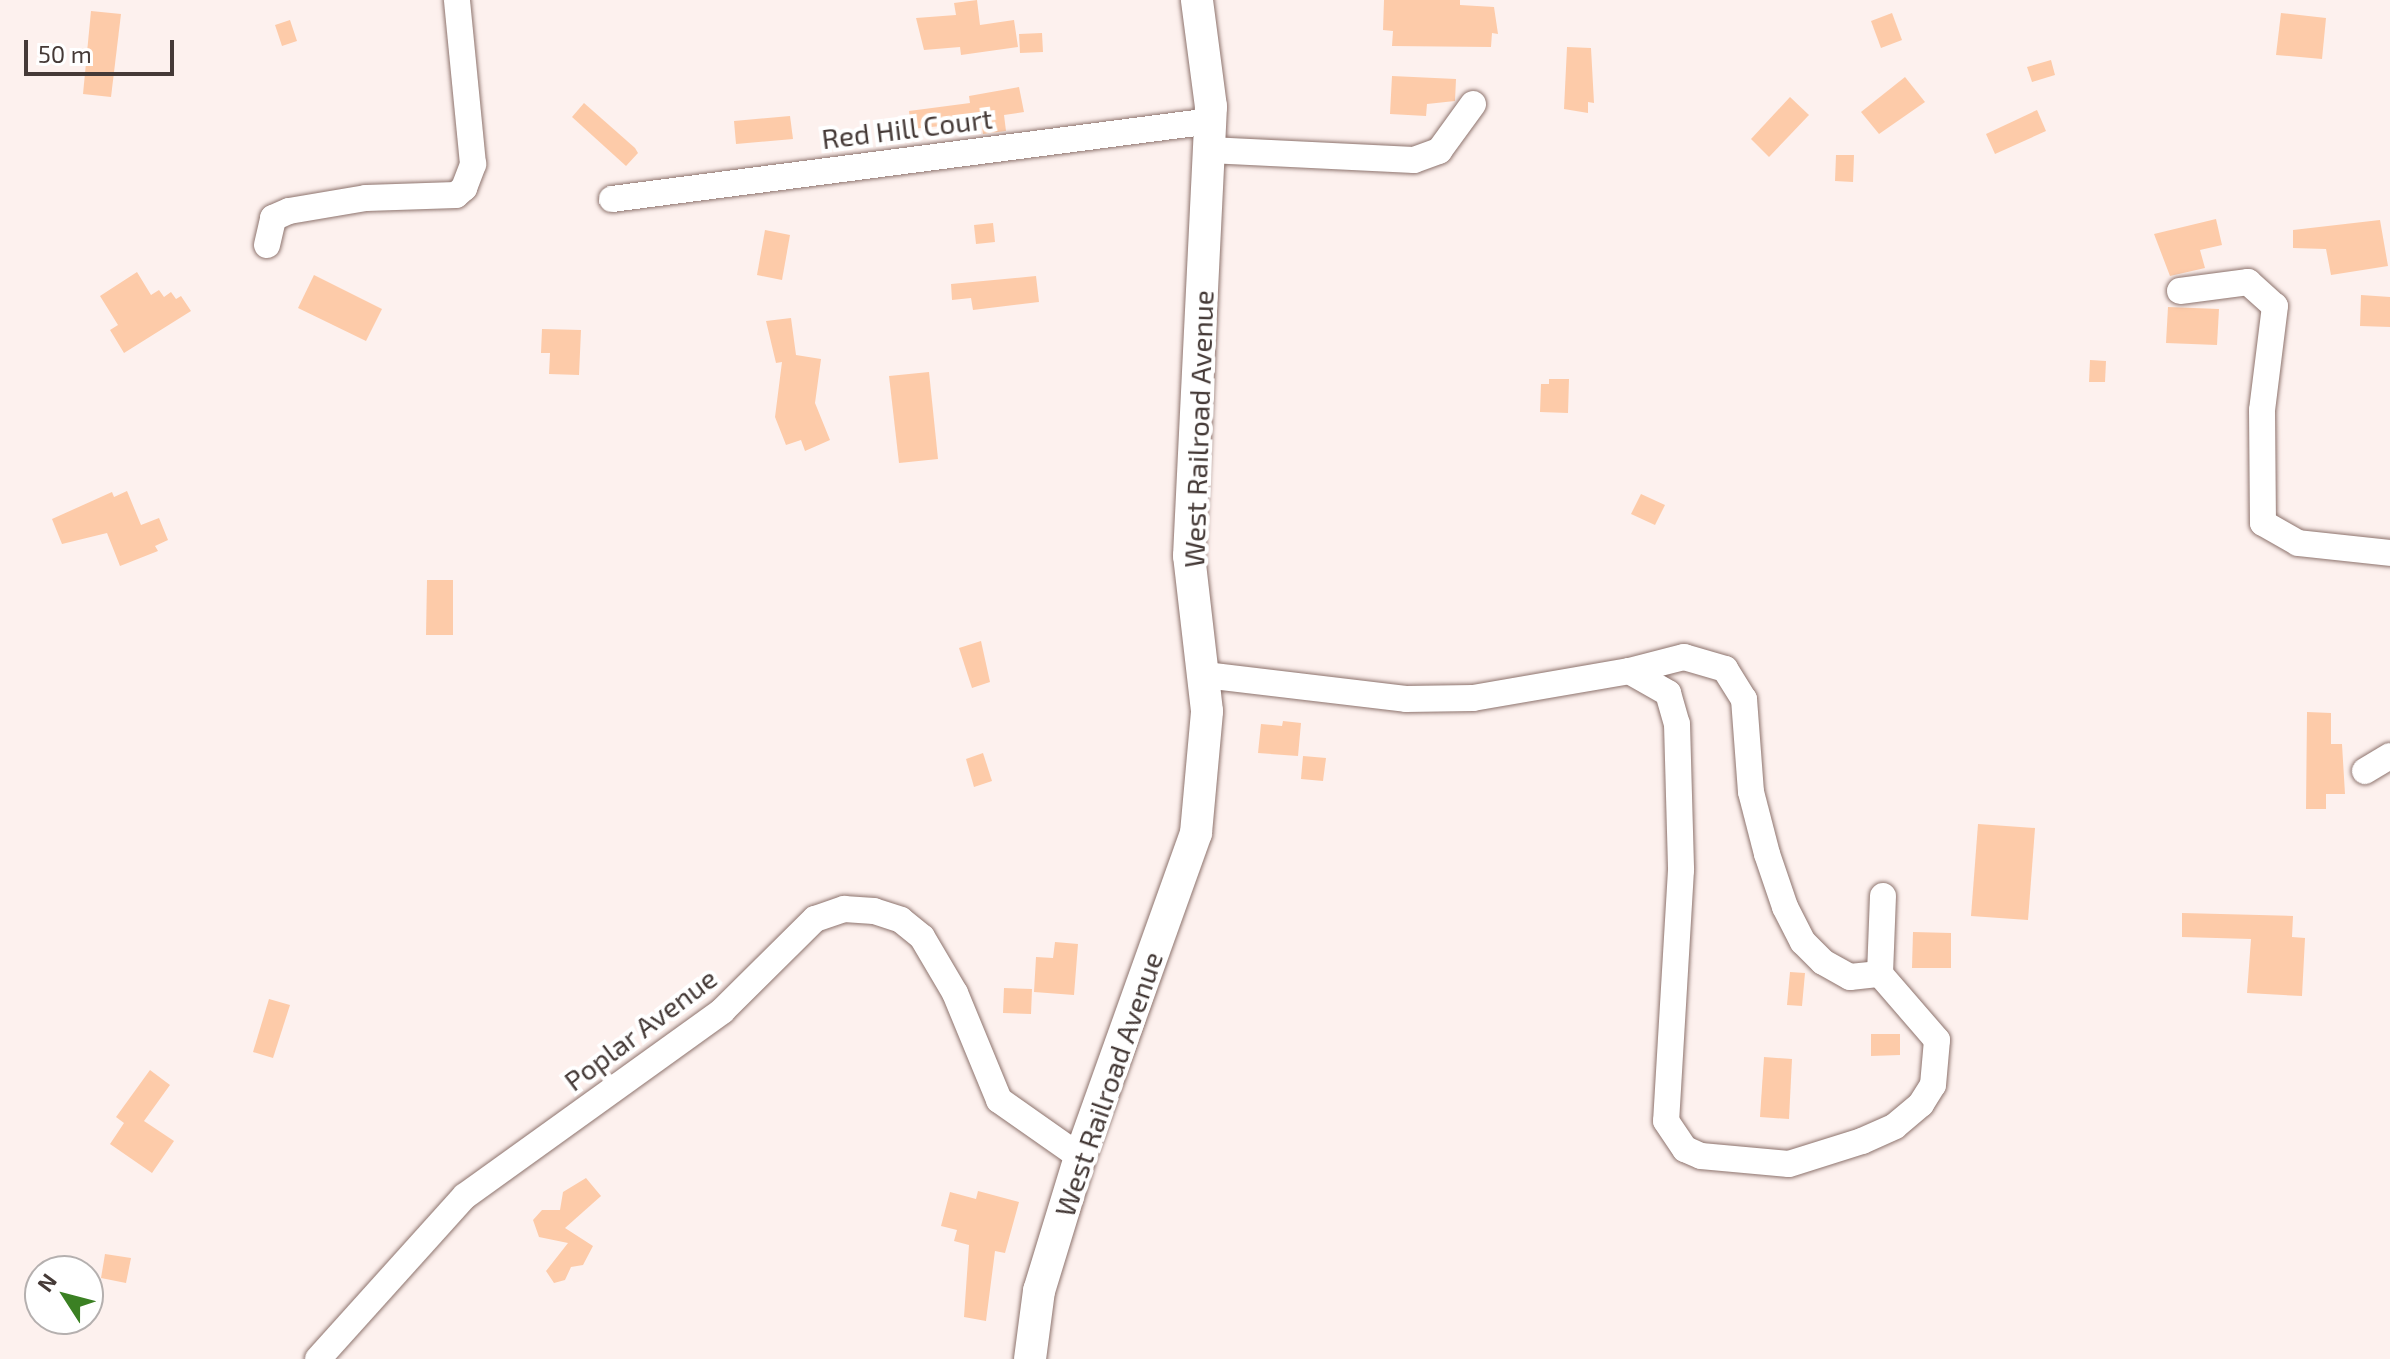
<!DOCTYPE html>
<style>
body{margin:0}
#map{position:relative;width:2390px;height:1359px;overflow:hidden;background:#fdf1ee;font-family:"Exo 2",sans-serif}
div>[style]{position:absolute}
.building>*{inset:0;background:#fdcba9}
.roads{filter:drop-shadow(0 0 2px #8d736d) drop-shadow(0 0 2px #8d736d)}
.minor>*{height:26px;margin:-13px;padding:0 13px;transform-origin:13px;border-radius:13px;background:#fff}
.major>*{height:32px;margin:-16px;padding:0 16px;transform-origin:16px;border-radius:16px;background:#fff}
span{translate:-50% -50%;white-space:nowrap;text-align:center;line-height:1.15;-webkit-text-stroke:8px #fff;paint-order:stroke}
.street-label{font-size:28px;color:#453a37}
.north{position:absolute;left:24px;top:1255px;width:80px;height:80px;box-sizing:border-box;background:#fff;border:2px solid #b5b0af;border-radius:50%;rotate:306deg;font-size:22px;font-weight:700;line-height:32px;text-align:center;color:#453a37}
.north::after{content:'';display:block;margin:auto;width:28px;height:36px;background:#3b8023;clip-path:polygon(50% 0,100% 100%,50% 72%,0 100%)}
.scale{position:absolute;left:24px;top:40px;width:150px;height:36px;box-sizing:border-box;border:4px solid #453a37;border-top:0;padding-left:10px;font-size:24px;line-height:28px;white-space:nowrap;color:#453a37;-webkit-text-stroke:6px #fff;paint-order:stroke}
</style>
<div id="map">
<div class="building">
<div style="clip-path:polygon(977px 0,980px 25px,1014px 20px,1018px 47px,961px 55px,960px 47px,924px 50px,916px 18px,956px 15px,954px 3px)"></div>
<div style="clip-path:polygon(1384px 0,1460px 0,1460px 5px,1494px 7px,1498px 34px,1492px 33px,1491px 47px,1392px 46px,1393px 31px,1383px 30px)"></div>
<div style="clip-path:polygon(91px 11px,121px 14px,111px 97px,83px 94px)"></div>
<div style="clip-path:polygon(1892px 13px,1902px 40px,1881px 48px,1871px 21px)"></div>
<div style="clip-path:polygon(2281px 13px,2326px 18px,2322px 59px,2276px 55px)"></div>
<div style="clip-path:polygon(290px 20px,297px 41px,282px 46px,275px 25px)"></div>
<div style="clip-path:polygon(1042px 33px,1043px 52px,1020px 53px,1019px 34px)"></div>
<div style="clip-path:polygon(1567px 47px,1591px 48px,1594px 103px,1588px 102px,1588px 113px,1564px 109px)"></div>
<div style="clip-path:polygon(2051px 60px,2055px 75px,2032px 82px,2027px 67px)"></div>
<div style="clip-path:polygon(1392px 76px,1456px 79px,1455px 101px,1427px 104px,1426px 116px,1390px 114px)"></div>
<div style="clip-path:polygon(1905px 77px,1925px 102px,1879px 134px,1861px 112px)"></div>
<div style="clip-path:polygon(1019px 87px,1024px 112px,1004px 115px,1006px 131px,983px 134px,981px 122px,911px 129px,909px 111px,970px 103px,969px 96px)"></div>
<div style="clip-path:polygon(1790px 97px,1809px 115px,1769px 157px,1751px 139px)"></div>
<div style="clip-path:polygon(584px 103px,635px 148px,638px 153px,626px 166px,572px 117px)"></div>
<div style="clip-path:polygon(2037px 110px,2046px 131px,1995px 154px,1986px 134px)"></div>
<div style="clip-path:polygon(790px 116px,793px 139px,736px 144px,734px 121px)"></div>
<div style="clip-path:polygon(1836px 155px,1854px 155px,1853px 182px,1835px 181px)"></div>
<div style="clip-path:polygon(2216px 219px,2222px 245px,2200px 250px,2205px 268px,2170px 276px,2154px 234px)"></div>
<div style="clip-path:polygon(2380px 220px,2388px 266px,2331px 275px,2326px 249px,2293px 248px,2293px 230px)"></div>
<div style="clip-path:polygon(993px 223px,995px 242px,976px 244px,974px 225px)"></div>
<div style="clip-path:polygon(765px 230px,790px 235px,782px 280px,757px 275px)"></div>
<div style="clip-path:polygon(137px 272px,151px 295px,159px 290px,164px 297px,171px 292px,176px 299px,181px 296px,191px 311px,124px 353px,110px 330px,118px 325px,100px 296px)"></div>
<div style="clip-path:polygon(314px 275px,382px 309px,366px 341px,298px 308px)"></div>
<div style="clip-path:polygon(1036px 276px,1039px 302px,973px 310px,971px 298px,952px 300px,951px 284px)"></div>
<div style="clip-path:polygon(2361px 295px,2390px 297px,2390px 327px,2360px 326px)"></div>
<div style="clip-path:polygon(2168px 307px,2219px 309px,2217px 345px,2166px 343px)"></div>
<div style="clip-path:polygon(791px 318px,796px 355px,821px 359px,815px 403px,830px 440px,805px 451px,801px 440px,786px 445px,775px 417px,782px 362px,776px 363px,766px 321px)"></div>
<div style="clip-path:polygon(542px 329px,581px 330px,579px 375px,549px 374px,550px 353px,541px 353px)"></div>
<div style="clip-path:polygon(2090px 360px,2106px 361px,2105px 382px,2089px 382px)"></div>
<div style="clip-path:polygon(929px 372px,938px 459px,899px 463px,889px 376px)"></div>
<div style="clip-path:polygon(1549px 379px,1569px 379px,1568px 413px,1540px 412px,1541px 384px,1549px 384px)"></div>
<div style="clip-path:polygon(127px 491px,141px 525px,159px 518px,168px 540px,155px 546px,158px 551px,120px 566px,107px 533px,62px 544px,52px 519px,112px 492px,114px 497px)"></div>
<div style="clip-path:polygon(1641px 494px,1665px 505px,1655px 525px,1631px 514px)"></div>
<div style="clip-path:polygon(427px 580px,453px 580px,453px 635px,426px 635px)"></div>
<div style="clip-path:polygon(981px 641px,990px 682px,972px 688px,959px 648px)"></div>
<div style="clip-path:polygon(2307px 712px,2331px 713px,2331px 744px,2342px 744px,2345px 794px,2326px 794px,2326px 809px,2306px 809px)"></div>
<div style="clip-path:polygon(1283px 721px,1301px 723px,1298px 756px,1258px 753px,1261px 724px,1282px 726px)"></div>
<div style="clip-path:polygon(983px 753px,992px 781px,974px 787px,966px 759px)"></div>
<div style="clip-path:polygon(1303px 756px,1326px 758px,1323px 781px,1301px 779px)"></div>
<div style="clip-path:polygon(1978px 824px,2035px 828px,2028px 920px,1971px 916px)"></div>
<div style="clip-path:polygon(2182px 913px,2293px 916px,2292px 937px,2305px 938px,2302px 996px,2247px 993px,2251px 939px,2182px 937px)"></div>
<div style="clip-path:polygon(1913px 932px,1951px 933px,1951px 968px,1912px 968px)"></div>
<div style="clip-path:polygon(1055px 942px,1078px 944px,1074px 995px,1034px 992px,1036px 957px,1053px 958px)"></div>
<div style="clip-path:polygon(1790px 972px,1805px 973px,1802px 1006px,1787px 1005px)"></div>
<div style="clip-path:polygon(1004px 988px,1032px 989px,1031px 1014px,1003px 1013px)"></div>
<div style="clip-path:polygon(269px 999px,290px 1005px,273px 1058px,253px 1052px)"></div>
<div style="clip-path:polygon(1871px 1034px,1900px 1034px,1900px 1055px,1871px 1056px)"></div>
<div style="clip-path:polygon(1764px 1057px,1792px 1059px,1789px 1119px,1760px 1117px)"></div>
<div style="clip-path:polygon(150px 1070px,170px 1085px,144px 1121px,174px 1141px,152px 1173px,110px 1144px,124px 1123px,116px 1117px)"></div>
<div style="clip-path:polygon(586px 1178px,601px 1196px,565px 1228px,593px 1246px,583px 1265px,571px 1267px,565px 1280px,554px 1283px,546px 1271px,568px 1243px,539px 1237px,533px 1220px,542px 1210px,560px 1210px,563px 1192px)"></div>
<div style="clip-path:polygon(978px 1191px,1019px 1202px,1005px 1253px,995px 1251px,986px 1321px,964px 1317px,969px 1245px,954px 1241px,957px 1230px,941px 1226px,950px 1192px,976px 1199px)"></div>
<div style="clip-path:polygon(105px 1254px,131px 1258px,126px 1283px,101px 1278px)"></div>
</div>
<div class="roads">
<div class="minor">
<div style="left:1209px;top:150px;width:205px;rotate:2.8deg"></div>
<div style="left:1414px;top:160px;width:27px;rotate:-20deg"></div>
<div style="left:1439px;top:151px;width:58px;rotate:-54.1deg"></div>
<div style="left:612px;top:199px;width:604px;rotate:-7.42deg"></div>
<div style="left:267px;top:245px;width:28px;rotate:-77deg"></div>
<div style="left:273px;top:218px;width:17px;rotate:-24deg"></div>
<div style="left:289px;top:211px;width:78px;rotate:-9.6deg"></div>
<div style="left:366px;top:198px;width:90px;rotate:-1.9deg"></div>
<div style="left:456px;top:195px;width:11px;rotate:-41deg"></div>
<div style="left:464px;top:188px;width:26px;rotate:-69deg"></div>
<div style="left:473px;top:164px;width:165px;rotate:-95.6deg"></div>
<div style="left:2180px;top:291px;width:69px;rotate:-7.5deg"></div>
<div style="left:2248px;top:282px;width:36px;rotate:42deg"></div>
<div style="left:2275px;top:306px;width:105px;rotate:97.1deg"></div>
<div style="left:2262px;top:410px;width:113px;rotate:89.5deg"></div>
<div style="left:2263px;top:523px;width:40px;rotate:29.7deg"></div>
<div style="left:2298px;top:543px;width:93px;rotate:6.2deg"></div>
<div style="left:1629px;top:671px;width:57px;rotate:-14.3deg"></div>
<div style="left:1684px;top:657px;width:43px;rotate:16.3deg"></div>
<div style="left:1725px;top:669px;width:36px;rotate:58deg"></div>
<div style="left:1744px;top:699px;width:93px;rotate:85.7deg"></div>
<div style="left:1751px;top:792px;width:64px;rotate:75.5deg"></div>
<div style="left:1767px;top:854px;width:56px;rotate:71.2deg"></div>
<div style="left:1785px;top:907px;width:39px;rotate:63deg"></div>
<div style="left:1803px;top:942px;width:28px;rotate:45deg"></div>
<div style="left:1823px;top:962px;width:31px;rotate:29deg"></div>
<div style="left:1850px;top:977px;width:30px;rotate:-6deg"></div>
<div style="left:1880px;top:974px;width:78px;rotate:-87.8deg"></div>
<div style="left:1205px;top:675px;width:202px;rotate:6.8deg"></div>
<div style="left:1406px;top:699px;width:67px;rotate:-0.9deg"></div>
<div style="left:1473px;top:698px;width:158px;rotate:-9.8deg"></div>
<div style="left:1629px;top:671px;width:45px;rotate:29.4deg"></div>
<div style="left:1668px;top:693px;width:32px;rotate:74deg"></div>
<div style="left:1677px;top:724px;width:146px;rotate:88.4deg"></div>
<div style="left:1681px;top:870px;width:251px;rotate:93.4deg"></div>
<div style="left:1666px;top:1121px;width:34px;rotate:56deg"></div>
<div style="left:1685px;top:1149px;width:17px;rotate:24deg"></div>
<div style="left:1701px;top:1156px;width:88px;rotate:5.2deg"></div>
<div style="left:1789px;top:1164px;width:77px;rotate:-17.5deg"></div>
<div style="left:1862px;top:1141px;width:36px;rotate:-24deg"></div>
<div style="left:1895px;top:1126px;width:34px;rotate:-40deg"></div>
<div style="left:1921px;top:1104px;width:22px;rotate:-58deg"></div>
<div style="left:1933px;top:1085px;width:45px;rotate:-84.9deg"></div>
<div style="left:1937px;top:1040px;width:87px;rotate:-130.8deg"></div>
<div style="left:2365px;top:771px;width:29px;rotate:-31deg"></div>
<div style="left:318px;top:1359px;width:219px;rotate:-48deg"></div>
<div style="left:465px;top:1196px;width:317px;rotate:-35.7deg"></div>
<div style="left:722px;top:1011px;width:131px;rotate:-44.7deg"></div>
<div style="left:815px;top:919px;width:31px;rotate:-19deg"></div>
<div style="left:844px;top:909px;width:30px;rotate:4deg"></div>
<div style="left:874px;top:911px;width:28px;rotate:18deg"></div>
<div style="left:901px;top:920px;width:27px;rotate:39deg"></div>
<div style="left:922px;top:937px;width:65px;rotate:59.5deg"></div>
<div style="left:955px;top:993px;width:116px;rotate:67.6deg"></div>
<div style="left:999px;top:1100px;width:99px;rotate:35.1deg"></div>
</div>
<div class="major">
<div style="left:1030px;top:1359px;width:69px;rotate:-82.5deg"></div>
<div style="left:1039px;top:1291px;width:140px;rotate:-73deg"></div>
<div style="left:1080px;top:1157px;width:344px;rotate:-70.3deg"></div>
<div style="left:1196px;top:833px;width:122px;rotate:-84.8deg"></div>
<div style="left:1207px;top:711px;width:156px;rotate:-96.6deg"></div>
<div style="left:1189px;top:556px;width:450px;rotate:-87.2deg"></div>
<div style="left:1211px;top:107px;width:108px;rotate:-97.5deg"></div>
</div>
</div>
<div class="street-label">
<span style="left:907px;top:128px;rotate:-7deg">Red Hill Court</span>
<span style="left:1198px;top:429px;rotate:-88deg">West Railroad Avenue</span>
<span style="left:640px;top:1029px;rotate:-37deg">Poplar Avenue</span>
<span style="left:1108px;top:1084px;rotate:-71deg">West Railroad Avenue</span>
</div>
<div class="north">N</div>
<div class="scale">50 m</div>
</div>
